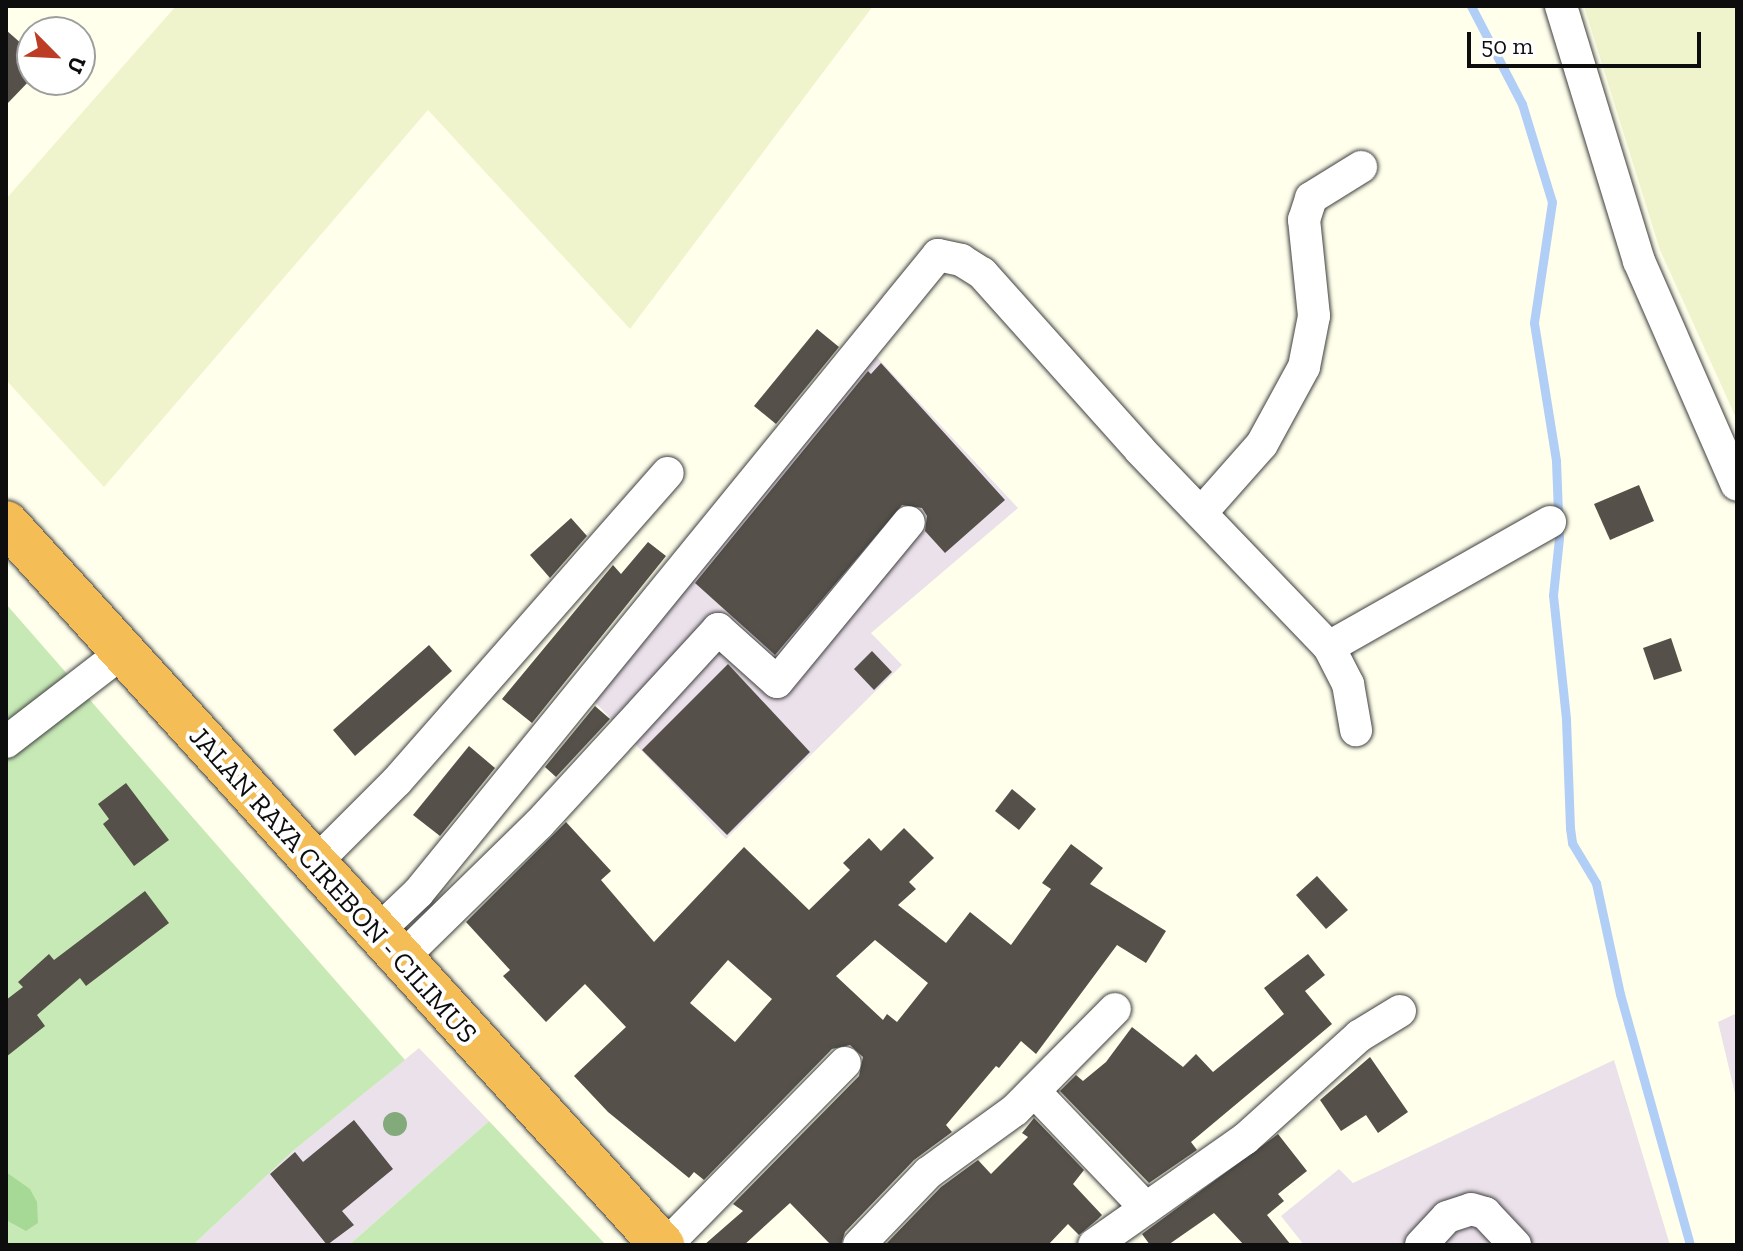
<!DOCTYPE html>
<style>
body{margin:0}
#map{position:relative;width:1743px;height:1251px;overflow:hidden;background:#ffffec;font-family:"Zilla Slab",serif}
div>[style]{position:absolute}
.industrial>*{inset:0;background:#ebe1eb}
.farmland>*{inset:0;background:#f0f4cd}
.green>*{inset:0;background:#c7e9b6}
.forest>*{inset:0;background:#a7d996}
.stream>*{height:9px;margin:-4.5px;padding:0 4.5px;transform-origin:4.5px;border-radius:4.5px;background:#b1cff6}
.building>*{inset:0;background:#555049}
.roads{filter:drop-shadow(0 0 2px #404040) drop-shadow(0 0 2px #404040)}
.minor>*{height:32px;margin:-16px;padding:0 16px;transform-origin:16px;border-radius:16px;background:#fff}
.highway>*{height:44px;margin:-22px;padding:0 22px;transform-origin:22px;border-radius:22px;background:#f4bd55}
.trees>*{width:24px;height:24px;margin:-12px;border-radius:50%;background:#83aa7a}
span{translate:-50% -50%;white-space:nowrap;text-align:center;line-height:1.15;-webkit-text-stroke:8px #fff;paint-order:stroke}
.street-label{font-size:28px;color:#0d0d0d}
.frame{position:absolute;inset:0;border:8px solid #0d0d0d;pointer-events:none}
.north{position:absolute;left:16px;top:16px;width:80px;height:80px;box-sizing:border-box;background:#fff;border:2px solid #9e9e9e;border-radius:50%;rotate:114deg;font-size:22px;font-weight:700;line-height:32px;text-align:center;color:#0d0d0d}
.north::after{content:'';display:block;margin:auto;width:28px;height:36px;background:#bc3c25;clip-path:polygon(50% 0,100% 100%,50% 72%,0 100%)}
.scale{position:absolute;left:1467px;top:32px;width:234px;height:36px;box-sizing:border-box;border:4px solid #0d0d0d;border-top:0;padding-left:10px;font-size:24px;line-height:28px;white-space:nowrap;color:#0d0d0d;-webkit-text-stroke:6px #fff;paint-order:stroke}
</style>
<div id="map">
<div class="industrial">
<div style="clip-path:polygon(872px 352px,1018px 508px,871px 633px,902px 665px,726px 839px,593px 700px)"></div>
<div style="clip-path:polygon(1737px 1013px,1737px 1102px,1718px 1022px)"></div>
<div style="clip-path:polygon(419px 1048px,489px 1121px,349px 1245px,193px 1245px,294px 1150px)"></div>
<div style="clip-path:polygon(1614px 1060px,1670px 1245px,1304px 1245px,1281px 1216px,1339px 1169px,1353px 1183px)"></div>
</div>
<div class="farmland">
<div style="clip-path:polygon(176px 6px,873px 6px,630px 329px,428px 110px,104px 487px,6px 380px,6px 199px)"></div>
<div style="clip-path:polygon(1584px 6px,1737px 6px,1737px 420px,1660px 250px)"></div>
</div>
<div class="green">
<div style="clip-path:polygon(6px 604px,405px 1060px,294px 1150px,193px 1245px,6px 1245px)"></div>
<div style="clip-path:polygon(489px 1121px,606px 1245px,349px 1245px)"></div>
</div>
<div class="forest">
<div style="clip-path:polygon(6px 1172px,30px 1189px,37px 1202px,38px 1223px,26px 1231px,6px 1220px)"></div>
</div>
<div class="stream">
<div style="left:1471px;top:6px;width:110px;rotate:62.5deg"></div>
<div style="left:1522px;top:104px;width:102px;rotate:73deg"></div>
<div style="left:1552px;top:202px;width:122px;rotate:98.5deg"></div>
<div style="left:1534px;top:323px;width:140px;rotate:80.9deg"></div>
<div style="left:1556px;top:461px;width:77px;rotate:87.8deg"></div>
<div style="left:1559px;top:538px;width:57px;rotate:96deg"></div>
<div style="left:1553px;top:595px;width:125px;rotate:84deg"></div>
<div style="left:1566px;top:719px;width:109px;rotate:87.9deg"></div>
<div style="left:1570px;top:828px;width:15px;rotate:82deg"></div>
<div style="left:1572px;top:843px;width:47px;rotate:59deg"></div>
<div style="left:1596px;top:883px;width:114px;rotate:77.8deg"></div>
<div style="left:1620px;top:994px;width:261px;rotate:74.4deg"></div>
</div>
<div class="building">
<div style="clip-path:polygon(6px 30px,32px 53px,32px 78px,6px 105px)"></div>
<div style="clip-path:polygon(817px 329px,839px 347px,776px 424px,754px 406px)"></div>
<div style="clip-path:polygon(881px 363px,1005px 500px,945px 553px,925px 531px,927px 516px,922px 508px,902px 505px,775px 655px,695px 583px,868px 371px,871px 374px)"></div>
<div style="clip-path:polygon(1639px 485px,1654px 521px,1610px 540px,1594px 504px)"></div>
<div style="clip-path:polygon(571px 518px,587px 536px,550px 578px,530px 555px)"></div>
<div style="clip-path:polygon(648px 542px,666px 556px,532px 723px,502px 699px,613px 565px,621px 574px)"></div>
<div style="clip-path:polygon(1671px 638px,1682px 671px,1654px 680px,1643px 648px)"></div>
<div style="clip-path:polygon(429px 645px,452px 671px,355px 756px,333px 730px)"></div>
<div style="clip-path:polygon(872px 651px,892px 672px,874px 690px,854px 669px)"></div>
<div style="clip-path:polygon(728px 664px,810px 752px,727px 835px,642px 750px)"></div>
<div style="clip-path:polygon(595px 706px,610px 719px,556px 777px,545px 767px)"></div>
<div style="clip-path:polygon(469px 746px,495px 768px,440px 836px,413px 815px)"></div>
<div style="clip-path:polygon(126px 783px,169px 840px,134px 866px,103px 824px,109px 819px,98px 804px)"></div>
<div style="clip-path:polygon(1012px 789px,1036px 809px,1019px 830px,995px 811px)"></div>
<div style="clip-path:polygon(evenodd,566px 822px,611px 871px,601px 880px,654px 942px,744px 847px,809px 910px,850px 870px,843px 863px,869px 838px,881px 851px,904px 828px,934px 858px,909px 882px,916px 889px,898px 905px,946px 943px,970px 912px,1011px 945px,1051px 889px,1042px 883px,1071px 844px,1103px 868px,1090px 884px,1166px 931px,1146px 963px,1117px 945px,1036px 1054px,1021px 1041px,999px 1068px,996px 1066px,946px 1125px,952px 1132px,914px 1160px,845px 1232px,841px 1245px,831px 1245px,790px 1203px,744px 1245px,704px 1245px,743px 1211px,733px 1204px,859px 1076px,863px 1057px,850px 1045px,832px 1049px,704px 1180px,694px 1172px,689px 1178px,608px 1112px,574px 1076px,626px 1027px,585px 984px,546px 1022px,503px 976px,510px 970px,466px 922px,566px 822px,875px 940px,928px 983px,897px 1022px,887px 1014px,883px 1020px,836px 976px,875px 940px,566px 822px,728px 960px,772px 999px,735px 1042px,690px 1003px,728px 960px)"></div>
<div style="clip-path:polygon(1317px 876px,1348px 910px,1326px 929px,1296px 895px)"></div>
<div style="clip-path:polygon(145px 891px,169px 923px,86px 986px,80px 978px,37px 1015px,45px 1026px,6px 1057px,6px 1000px,23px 987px,18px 982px,49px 954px,54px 960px)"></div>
<div style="clip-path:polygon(1308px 954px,1325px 975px,1305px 991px,1332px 1024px,1191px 1142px,1197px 1150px,1149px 1183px,1060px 1091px,1076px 1075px,1083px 1081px,1106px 1062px,1132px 1027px,1183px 1067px,1196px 1054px,1213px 1072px,1284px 1014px,1264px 988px)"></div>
<div style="clip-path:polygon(1370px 1057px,1408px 1112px,1378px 1133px,1366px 1115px,1341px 1131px,1320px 1100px)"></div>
<div style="clip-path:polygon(1034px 1118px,1084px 1170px,1073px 1184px,1102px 1215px,1098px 1219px,1079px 1235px,1068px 1224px,1048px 1245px,885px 1245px,941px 1187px,978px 1160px,991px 1174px,1028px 1137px,1022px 1133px)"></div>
<div style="clip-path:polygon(354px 1120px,393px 1169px,342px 1211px,354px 1225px,327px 1245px,270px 1174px,295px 1152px,303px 1162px)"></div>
<div style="clip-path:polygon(1278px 1134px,1307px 1171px,1278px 1194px,1284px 1201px,1267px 1215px,1291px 1245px,1244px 1245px,1214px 1213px,1168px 1245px,1150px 1245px,1142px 1234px)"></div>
</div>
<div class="roads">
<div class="minor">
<div style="left:1561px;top:6px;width:267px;rotate:73deg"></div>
<div style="left:1639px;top:261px;width:244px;rotate:66.4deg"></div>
<div style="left:1201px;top:513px;width:92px;rotate:-48.5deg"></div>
<div style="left:1262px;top:444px;width:88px;rotate:-61.4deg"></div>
<div style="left:1304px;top:367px;width:52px;rotate:-78.9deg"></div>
<div style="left:1314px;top:316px;width:97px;rotate:-95.9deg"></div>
<div style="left:1304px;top:220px;width:23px;rotate:-72deg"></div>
<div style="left:1311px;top:198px;width:59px;rotate:-31.8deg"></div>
<div style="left:1329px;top:647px;width:42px;rotate:62.8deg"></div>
<div style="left:1348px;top:684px;width:47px;rotate:80.1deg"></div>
<div style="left:6px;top:742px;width:148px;rotate:-37.6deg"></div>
<div style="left:314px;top:864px;width:117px;rotate:-45deg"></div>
<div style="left:397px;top:781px;width:410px;rotate:-48.7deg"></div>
<div style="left:377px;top:932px;width:57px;rotate:-43.6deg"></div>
<div style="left:418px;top:893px;width:823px;rotate:-50.82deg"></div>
<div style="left:938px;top:255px;width:24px;rotate:12deg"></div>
<div style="left:961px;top:260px;width:25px;rotate:32deg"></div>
<div style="left:982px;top:273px;width:237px;rotate:48.2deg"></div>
<div style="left:1140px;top:450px;width:273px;rotate:46.2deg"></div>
<div style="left:1329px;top:647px;width:254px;rotate:-29.5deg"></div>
<div style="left:401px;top:959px;width:193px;rotate:-44.4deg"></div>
<div style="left:539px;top:824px;width:265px;rotate:-47.4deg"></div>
<div style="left:718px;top:629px;width:79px;rotate:41.9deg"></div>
<div style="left:777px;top:682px;width:207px;rotate:-50.5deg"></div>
<div style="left:1034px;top:1091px;width:162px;rotate:46.3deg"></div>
<div style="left:666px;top:1245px;width:255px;rotate:-45.5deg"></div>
<div style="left:859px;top:1245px;width:100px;rotate:-46.2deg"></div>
<div style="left:928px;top:1173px;width:107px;rotate:-35.9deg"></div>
<div style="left:1015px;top:1110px;width:142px;rotate:-45.3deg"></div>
<div style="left:1094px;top:1245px;width:184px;rotate:-35.1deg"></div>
<div style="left:1245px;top:1139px;width:154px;rotate:-42.1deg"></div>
<div style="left:1359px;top:1036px;width:48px;rotate:-31.4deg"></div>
<div style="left:1421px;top:1245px;width:38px;rotate:-47deg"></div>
<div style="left:1447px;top:1217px;width:25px;rotate:-18deg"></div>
<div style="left:1471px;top:1209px;width:15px;rotate:16deg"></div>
<div style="left:1485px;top:1213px;width:44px;rotate:46.8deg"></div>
</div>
<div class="highway">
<div style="left:6px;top:523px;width:976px;rotate:47.74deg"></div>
</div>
</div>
<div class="trees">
<div style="left:395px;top:1124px"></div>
</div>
<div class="street-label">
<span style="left:333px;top:885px;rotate:48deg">JALAN RAYA CIREBON - CILIMUS</span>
</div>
<div class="frame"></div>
<div class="north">U</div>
<div class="scale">50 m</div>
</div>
